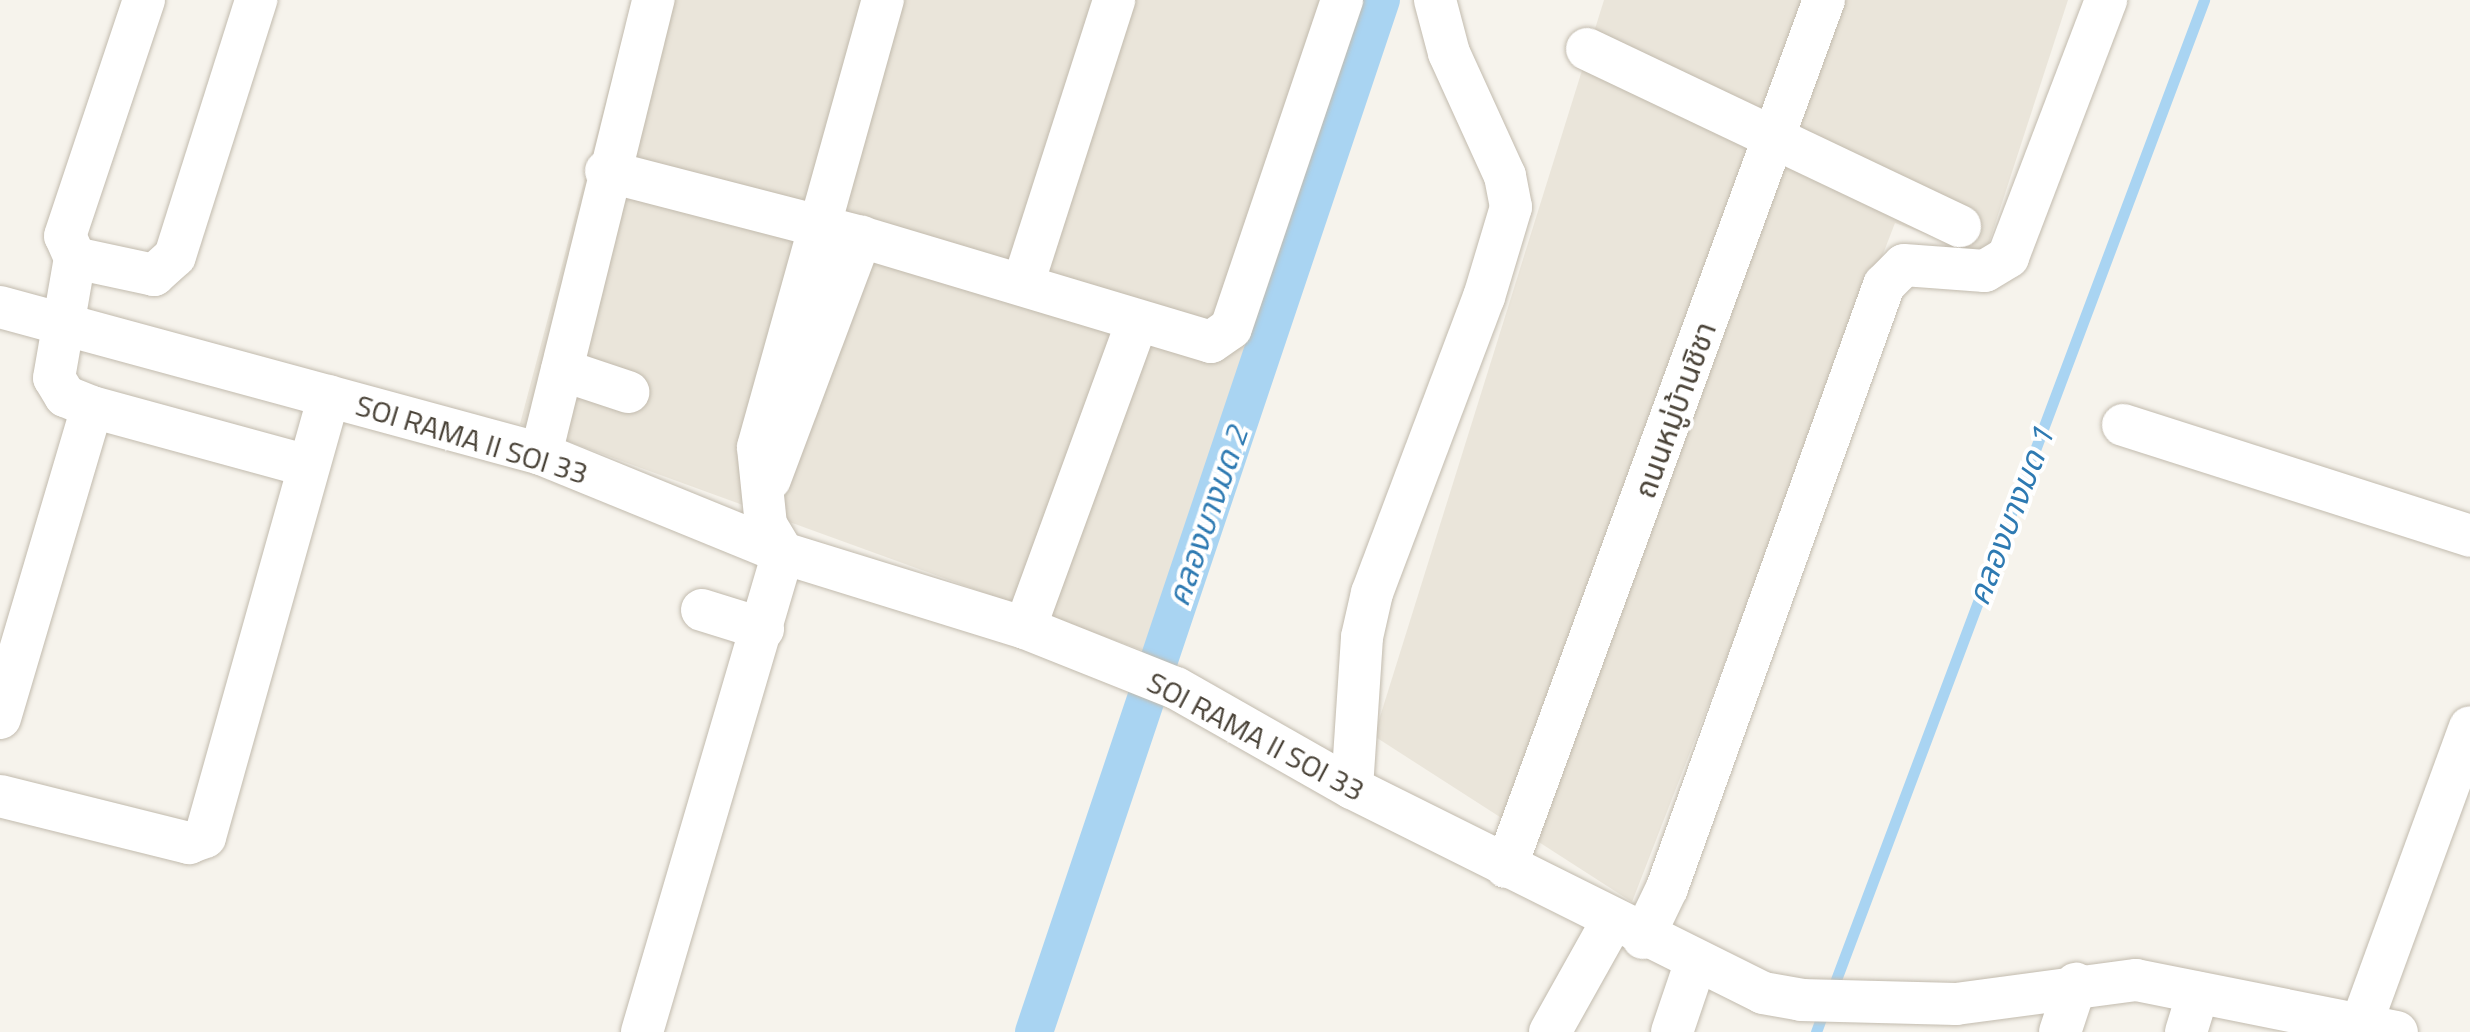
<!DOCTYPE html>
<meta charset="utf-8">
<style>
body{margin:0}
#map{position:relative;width:2470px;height:1032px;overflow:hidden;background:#f6f3ec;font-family:"Titillium Web","Noto Sans Thai",sans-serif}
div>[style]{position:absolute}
.residential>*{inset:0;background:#eae5da}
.stream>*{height:11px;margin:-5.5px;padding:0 5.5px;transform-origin:5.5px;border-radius:5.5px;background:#a9d4f2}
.canal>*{height:38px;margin:-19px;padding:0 19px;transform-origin:19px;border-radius:19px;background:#a9d4f2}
.roads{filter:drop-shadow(0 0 2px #c2bbae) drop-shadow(0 0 2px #c2bbae)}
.minor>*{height:42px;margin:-21px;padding:0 21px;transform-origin:21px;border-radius:21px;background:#fff}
span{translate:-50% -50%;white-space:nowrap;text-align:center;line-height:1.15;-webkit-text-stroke:8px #fff;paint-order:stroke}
.street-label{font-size:30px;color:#4b4439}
.water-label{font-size:32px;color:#2e7ab2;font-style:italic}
</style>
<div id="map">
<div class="residential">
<div style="clip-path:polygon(632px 0,1376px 0,1150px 653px,520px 424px)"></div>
<div style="clip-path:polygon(1604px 0,2068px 0,1985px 255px,1895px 223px,1632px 902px,1374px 736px)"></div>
</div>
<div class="stream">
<div style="left:1831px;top:993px;width:1061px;rotate:-69.41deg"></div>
<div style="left:1816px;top:1032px;width:23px;rotate:-70deg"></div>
</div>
<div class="canal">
<div style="left:1034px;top:1032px;width:1089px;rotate:-71.42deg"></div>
</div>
<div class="roads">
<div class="minor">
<div style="left:1587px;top:49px;width:413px;rotate:25.4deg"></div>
<div style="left:606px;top:171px;width:263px;rotate:14.5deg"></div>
<div style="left:861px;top:237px;width:365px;rotate:16.7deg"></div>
<div style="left:1211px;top:342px;width:24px;rotate:-35deg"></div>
<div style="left:1231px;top:328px;width:346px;rotate:-71.3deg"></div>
<div style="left:75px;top:258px;width:24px;rotate:-114deg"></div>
<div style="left:65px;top:236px;width:249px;rotate:-71.5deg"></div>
<div style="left:1023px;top:284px;width:298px;rotate:-72.2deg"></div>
<div style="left:0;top:307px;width:561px;rotate:15.2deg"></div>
<div style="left:541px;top:454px;width:261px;rotate:22.2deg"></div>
<div style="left:783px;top:553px;width:253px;rotate:17.2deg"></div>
<div style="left:1025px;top:628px;width:162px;rotate:21.7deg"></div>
<div style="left:1176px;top:688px;width:202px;rotate:29.6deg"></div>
<div style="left:1352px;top:788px;width:459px;rotate:26.5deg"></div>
<div style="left:1763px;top:993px;width:39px;rotate:10deg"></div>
<div style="left:1801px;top:1000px;width:155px;rotate:1.5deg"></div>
<div style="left:1956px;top:1004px;width:182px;rotate:-7.6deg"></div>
<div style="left:2136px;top:980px;width:266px;rotate:11.3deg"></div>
<div style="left:562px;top:370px;width:70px;rotate:18.4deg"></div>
<div style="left:92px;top:407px;width:223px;rotate:15.3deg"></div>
<div style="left:2123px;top:425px;width:364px;rotate:17.7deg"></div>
<div style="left:541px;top:454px;width:468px;rotate:-76.1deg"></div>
<div style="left:770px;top:479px;width:259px;rotate:-69.4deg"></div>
<div style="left:702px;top:610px;width:64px;rotate:17.3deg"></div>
<div style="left:1025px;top:628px;width:326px;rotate:-69.9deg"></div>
<div style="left:0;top:718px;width:324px;rotate:-73.5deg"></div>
<div style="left:92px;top:407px;width:29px;rotate:-158deg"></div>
<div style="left:65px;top:396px;width:21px;rotate:-121deg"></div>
<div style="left:54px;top:378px;width:122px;rotate:-80.1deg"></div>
<div style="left:75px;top:258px;width:81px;rotate:12.1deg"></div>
<div style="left:154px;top:275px;width:28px;rotate:-42deg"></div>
<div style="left:175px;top:256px;width:269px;rotate:-72.4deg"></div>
<div style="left:1352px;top:788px;width:151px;rotate:-86.2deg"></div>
<div style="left:1362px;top:637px;width:45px;rotate:-77.2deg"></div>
<div style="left:1372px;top:593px;width:316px;rotate:-69.3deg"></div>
<div style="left:1484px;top:297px;width:94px;rotate:-73.3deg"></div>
<div style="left:1511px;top:207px;width:32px;rotate:-101deg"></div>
<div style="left:1505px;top:176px;width:135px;rotate:-114.5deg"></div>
<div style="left:1449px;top:53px;width:55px;rotate:-104.8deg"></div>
<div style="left:0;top:796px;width:195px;rotate:14deg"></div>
<div style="left:189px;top:843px;width:17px;rotate:-21deg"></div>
<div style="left:205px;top:837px;width:458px;rotate:-74.3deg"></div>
<div style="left:1506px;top:867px;width:923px;rotate:-69.86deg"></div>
<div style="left:1643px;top:938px;width:55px;rotate:-64.4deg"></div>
<div style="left:1667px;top:888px;width:641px;rotate:-70.21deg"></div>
<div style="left:1884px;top:285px;width:28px;rotate:-45deg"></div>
<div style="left:1904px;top:265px;width:81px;rotate:4.2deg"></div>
<div style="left:1985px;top:271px;width:27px;rotate:-31deg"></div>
<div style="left:2008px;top:257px;width:275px;rotate:-69.1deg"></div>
<div style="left:2361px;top:1025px;width:317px;rotate:-69.9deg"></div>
<div style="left:642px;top:1032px;width:499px;rotate:-73.6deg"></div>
<div style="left:783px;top:553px;width:33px;rotate:-121deg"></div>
<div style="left:766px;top:525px;width:78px;rotate:-95.9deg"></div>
<div style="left:758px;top:447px;width:464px;rotate:-74.4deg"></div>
<div style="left:1550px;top:1032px;width:127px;rotate:-60.8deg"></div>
<div style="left:1672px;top:1032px;width:72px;rotate:-71.3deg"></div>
<div style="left:2060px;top:1032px;width:51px;rotate:-71.6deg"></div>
<div style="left:2186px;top:1032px;width:41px;rotate:-72.9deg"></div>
</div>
</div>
<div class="street-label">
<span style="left:1675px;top:410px;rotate:-70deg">ถนนหมู่บ้านชิชา</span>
<span style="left:472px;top:439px;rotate:17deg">SOI RAMA II SOI 33</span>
<span style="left:1256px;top:736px;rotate:28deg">SOI RAMA II SOI 33</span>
</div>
<div class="water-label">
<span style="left:1207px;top:516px;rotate:-71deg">คลองบางมด 2</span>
<span style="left:2010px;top:516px;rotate:-69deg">คลองบางมด 1</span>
</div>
</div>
